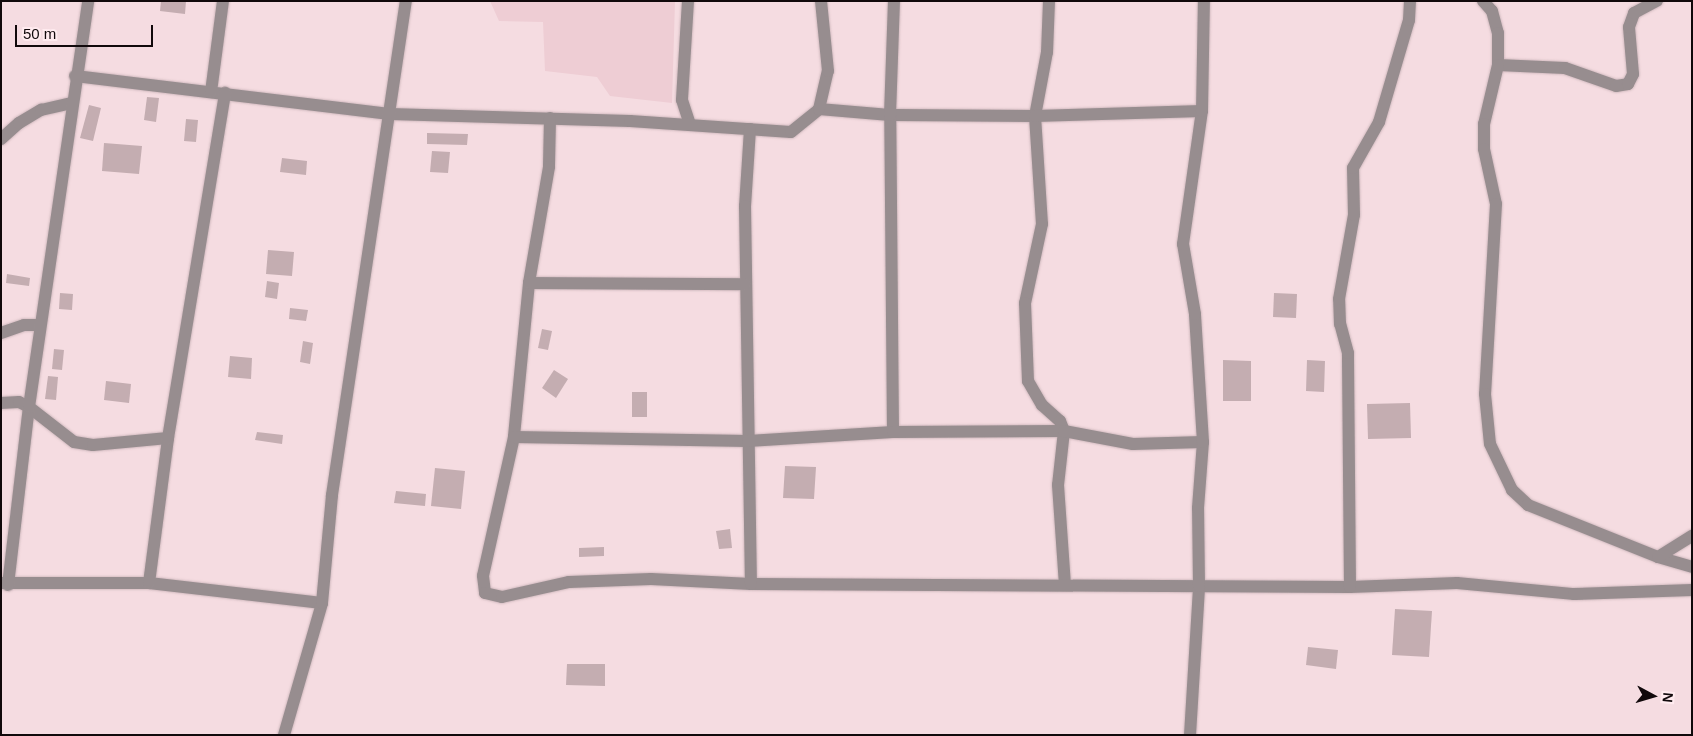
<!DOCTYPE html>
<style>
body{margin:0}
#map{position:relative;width:1693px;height:736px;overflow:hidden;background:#f5dce1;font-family:Helvetica,sans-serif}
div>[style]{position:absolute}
.built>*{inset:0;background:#eecdd4}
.building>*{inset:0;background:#c4adb1}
.roads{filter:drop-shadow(0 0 1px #d1babf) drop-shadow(0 0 1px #d1babf)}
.street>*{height:12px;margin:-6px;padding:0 6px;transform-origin:6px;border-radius:6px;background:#978d8f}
span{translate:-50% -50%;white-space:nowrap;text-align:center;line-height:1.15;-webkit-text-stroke:4px #ffebef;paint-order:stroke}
.frame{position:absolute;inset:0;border:2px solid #11090b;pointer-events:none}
.north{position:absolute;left:1628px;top:671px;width:50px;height:50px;-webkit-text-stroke:4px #ffebef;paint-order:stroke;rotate:96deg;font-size:14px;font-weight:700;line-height:20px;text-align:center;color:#11090b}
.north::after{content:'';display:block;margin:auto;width:18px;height:22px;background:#11090b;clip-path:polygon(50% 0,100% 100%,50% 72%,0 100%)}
.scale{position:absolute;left:15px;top:25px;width:138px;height:22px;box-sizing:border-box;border:2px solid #11090b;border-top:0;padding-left:6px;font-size:15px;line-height:18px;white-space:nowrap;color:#11090b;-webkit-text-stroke:4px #ffebef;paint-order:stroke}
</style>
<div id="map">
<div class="built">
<div style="clip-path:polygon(490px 1px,675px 1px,672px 103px,610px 96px,597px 77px,545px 71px,543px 22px,499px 21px)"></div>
</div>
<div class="building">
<div style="clip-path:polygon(161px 1px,186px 1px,185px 14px,160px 11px)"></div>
<div style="clip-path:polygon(147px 97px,159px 98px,156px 122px,144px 120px)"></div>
<div style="clip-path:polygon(89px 105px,101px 108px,93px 141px,80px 138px)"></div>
<div style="clip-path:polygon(186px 119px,198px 120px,196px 142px,184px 141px)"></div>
<div style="clip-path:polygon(427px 133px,468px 134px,467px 145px,427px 144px)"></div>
<div style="clip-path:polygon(104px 143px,142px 146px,139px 174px,102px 171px)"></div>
<div style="clip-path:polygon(432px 151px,450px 152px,448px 173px,430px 172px)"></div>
<div style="clip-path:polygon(282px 158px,307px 161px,306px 175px,280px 172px)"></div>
<div style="clip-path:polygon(268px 250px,294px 252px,292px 276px,266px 274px)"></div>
<div style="clip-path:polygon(7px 274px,30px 278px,29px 286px,6px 283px)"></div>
<div style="clip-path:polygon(267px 281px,279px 283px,277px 299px,265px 297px)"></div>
<div style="clip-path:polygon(60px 293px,73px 294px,72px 310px,59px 309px)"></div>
<div style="clip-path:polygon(1274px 293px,1297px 294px,1296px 318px,1273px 317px)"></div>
<div style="clip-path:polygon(290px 308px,308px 310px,306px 321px,289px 319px)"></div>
<div style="clip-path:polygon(542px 329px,552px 331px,548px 350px,538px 348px)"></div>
<div style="clip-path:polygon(303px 341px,313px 343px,310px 364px,300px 362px)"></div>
<div style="clip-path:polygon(54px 349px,64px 350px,62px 370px,52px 369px)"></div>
<div style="clip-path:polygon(230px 356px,252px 358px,251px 379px,228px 377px)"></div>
<div style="clip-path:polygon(1223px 360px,1251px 361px,1251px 401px,1223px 401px)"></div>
<div style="clip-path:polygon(1307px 360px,1325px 361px,1324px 392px,1306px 391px)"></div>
<div style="clip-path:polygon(554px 370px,568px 379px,556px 398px,542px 388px)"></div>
<div style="clip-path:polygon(48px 376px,58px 377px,56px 400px,45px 399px)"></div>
<div style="clip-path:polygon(106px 381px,131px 384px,129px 403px,104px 400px)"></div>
<div style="clip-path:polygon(632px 392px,647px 392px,647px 417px,632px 417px)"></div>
<div style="clip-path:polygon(1410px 403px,1411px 438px,1368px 439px,1367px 404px)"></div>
<div style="clip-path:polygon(257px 432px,283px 435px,282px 444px,255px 440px)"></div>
<div style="clip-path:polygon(785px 466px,816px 467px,814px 499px,783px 498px)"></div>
<div style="clip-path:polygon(435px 468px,465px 471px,461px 509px,431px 506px)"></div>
<div style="clip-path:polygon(396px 491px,426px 494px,425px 506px,394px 503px)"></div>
<div style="clip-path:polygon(730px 529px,732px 548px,719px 549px,716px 531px)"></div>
<div style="clip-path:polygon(604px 547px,604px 556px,579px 557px,579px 548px)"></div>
<div style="clip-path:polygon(1395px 609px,1432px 611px,1429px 657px,1392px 655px)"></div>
<div style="clip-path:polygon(1308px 647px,1338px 650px,1336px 669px,1306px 665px)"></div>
<div style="clip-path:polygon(567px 664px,605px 664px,605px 686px,566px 685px)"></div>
</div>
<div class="roads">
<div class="street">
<div style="left:688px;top:1px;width:99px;rotate:93.5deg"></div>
<div style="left:682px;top:100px;width:26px;rotate:72deg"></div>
<div style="left:1049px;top:1px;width:51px;rotate:92.2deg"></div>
<div style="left:1047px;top:52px;width:65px;rotate:100.6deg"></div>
<div style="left:1035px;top:116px;width:108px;rotate:86.3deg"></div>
<div style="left:1042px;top:224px;width:81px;rotate:102.1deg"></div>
<div style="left:1025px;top:303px;width:78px;rotate:87.8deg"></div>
<div style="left:1028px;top:381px;width:28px;rotate:60deg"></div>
<div style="left:1042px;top:405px;width:24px;rotate:42deg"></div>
<div style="left:1060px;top:421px;width:11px;rotate:68deg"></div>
<div style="left:1064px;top:431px;width:54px;rotate:96.3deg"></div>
<div style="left:1058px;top:485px;width:100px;rotate:86deg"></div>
<div style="left:1483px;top:1px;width:13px;rotate:48deg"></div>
<div style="left:1492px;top:11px;width:23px;rotate:75deg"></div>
<div style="left:1498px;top:33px;width:32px;rotate:90deg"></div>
<div style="left:1498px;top:65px;width:67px;rotate:2.6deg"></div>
<div style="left:1565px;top:68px;width:54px;rotate:19.4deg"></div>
<div style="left:1616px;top:86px;width:12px;rotate:-9deg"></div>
<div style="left:1628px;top:84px;width:11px;rotate:-63deg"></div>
<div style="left:1633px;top:74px;width:47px;rotate:-94.9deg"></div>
<div style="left:1629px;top:27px;width:15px;rotate:-70deg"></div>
<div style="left:1634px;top:13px;width:26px;rotate:-28deg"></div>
<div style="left:1498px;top:65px;width:61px;rotate:103.3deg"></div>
<div style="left:1484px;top:124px;width:25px;rotate:90deg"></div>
<div style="left:1484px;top:149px;width:56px;rotate:77.7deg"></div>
<div style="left:1496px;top:204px;width:190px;rotate:93.3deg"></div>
<div style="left:1485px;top:394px;width:50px;rotate:84.3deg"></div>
<div style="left:1490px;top:444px;width:51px;rotate:64.4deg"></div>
<div style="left:1512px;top:490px;width:22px;rotate:43deg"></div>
<div style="left:1528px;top:505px;width:140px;rotate:21.8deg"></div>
<div style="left:1658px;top:557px;width:35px;rotate:16deg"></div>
<div style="left:75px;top:76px;width:317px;rotate:6.9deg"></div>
<div style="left:390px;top:114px;width:240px;rotate:1.7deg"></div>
<div style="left:630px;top:121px;width:161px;rotate:3.9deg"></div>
<div style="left:791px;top:132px;width:36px;rotate:-39deg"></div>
<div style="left:819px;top:109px;width:71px;rotate:4.8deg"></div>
<div style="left:890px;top:115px;width:145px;rotate:0.4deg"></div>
<div style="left:1035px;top:116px;width:167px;rotate:-1.7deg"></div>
<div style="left:211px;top:92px;width:92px;rotate:-82.5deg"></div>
<div style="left:819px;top:109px;width:39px;rotate:-77deg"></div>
<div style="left:828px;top:71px;width:70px;rotate:-95.7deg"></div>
<div style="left:550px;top:118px;width:49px;rotate:91.2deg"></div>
<div style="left:549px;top:167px;width:118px;rotate:99.8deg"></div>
<div style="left:529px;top:283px;width:155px;rotate:95.6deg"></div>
<div style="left:514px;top:437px;width:142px;rotate:102.6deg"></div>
<div style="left:483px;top:576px;width:17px;rotate:83deg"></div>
<div style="left:485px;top:593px;width:17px;rotate:13deg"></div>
<div style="left:502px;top:597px;width:69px;rotate:-12.6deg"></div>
<div style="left:569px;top:582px;width:82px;rotate:-2.1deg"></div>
<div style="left:651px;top:579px;width:100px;rotate:2.9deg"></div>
<div style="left:751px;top:584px;width:599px;rotate:0.29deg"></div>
<div style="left:1350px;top:587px;width:107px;rotate:-2.1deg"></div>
<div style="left:1457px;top:583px;width:118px;rotate:5.4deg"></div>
<div style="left:1574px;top:594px;width:118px;rotate:-1.9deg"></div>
<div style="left:750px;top:129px;width:77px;rotate:93.7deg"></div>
<div style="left:745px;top:206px;width:378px;rotate:89.1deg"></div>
<div style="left:1px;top:139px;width:24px;rotate:-42deg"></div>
<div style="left:19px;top:123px;width:26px;rotate:-31deg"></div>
<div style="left:41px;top:110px;width:32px;rotate:-13deg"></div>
<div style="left:529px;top:283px;width:216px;rotate:0.3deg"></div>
<div style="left:1px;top:333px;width:24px;rotate:-19deg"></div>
<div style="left:24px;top:325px;width:16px"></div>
<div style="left:1px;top:403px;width:18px;rotate:-3deg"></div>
<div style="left:19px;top:402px;width:11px;rotate:27deg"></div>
<div style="left:29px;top:407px;width:57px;rotate:37.9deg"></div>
<div style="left:74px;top:442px;width:19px;rotate:9deg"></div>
<div style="left:93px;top:445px;width:75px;rotate:-5.3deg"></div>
<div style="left:893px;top:432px;width:317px;rotate:-90.5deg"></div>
<div style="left:890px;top:115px;width:114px;rotate:-88deg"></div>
<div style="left:514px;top:437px;width:234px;rotate:1deg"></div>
<div style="left:748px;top:441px;width:145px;rotate:-3.6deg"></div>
<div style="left:893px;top:432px;width:171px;rotate:-0.3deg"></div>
<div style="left:1064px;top:431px;width:70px;rotate:10.7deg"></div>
<div style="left:1133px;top:444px;width:70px;rotate:-1.6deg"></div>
<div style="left:1658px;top:557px;width:40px;rotate:-32deg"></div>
<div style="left:1px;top:583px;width:148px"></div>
<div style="left:149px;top:583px;width:174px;rotate:6.6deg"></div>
<div style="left:149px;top:583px;width:146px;rotate:-82.5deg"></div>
<div style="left:168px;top:438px;width:350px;rotate:-80.6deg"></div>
<div style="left:8px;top:585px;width:179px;rotate:-83.3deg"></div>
<div style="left:29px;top:407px;width:410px;rotate:-81.7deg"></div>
<div style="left:1350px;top:587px;width:234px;rotate:-90.5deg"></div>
<div style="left:1348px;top:353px;width:30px;rotate:-105deg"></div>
<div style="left:1340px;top:324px;width:25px;rotate:-92deg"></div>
<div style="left:1339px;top:299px;width:85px;rotate:-79.9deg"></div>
<div style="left:1354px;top:215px;width:47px;rotate:-91.2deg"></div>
<div style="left:1353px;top:168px;width:53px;rotate:-60.5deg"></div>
<div style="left:1379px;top:122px;width:106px;rotate:-73.6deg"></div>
<div style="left:1409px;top:20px;width:19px;rotate:-87deg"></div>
<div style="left:284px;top:735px;width:137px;rotate:-73.9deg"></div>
<div style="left:322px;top:603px;width:108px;rotate:-84.7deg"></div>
<div style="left:332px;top:495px;width:500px;rotate:-81.5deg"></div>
<div style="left:1190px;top:735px;width:149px;rotate:-86.5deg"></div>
<div style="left:1199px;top:586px;width:78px;rotate:-90.7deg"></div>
<div style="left:1198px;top:508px;width:66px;rotate:-85.7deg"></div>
<div style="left:1203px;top:442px;width:128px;rotate:-93.6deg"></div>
<div style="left:1195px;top:314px;width:71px;rotate:-99.7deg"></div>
<div style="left:1183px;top:244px;width:134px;rotate:-81.9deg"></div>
<div style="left:1202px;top:111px;width:110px;rotate:-89deg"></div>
</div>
</div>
<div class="frame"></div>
<div class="north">N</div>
<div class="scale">50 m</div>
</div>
